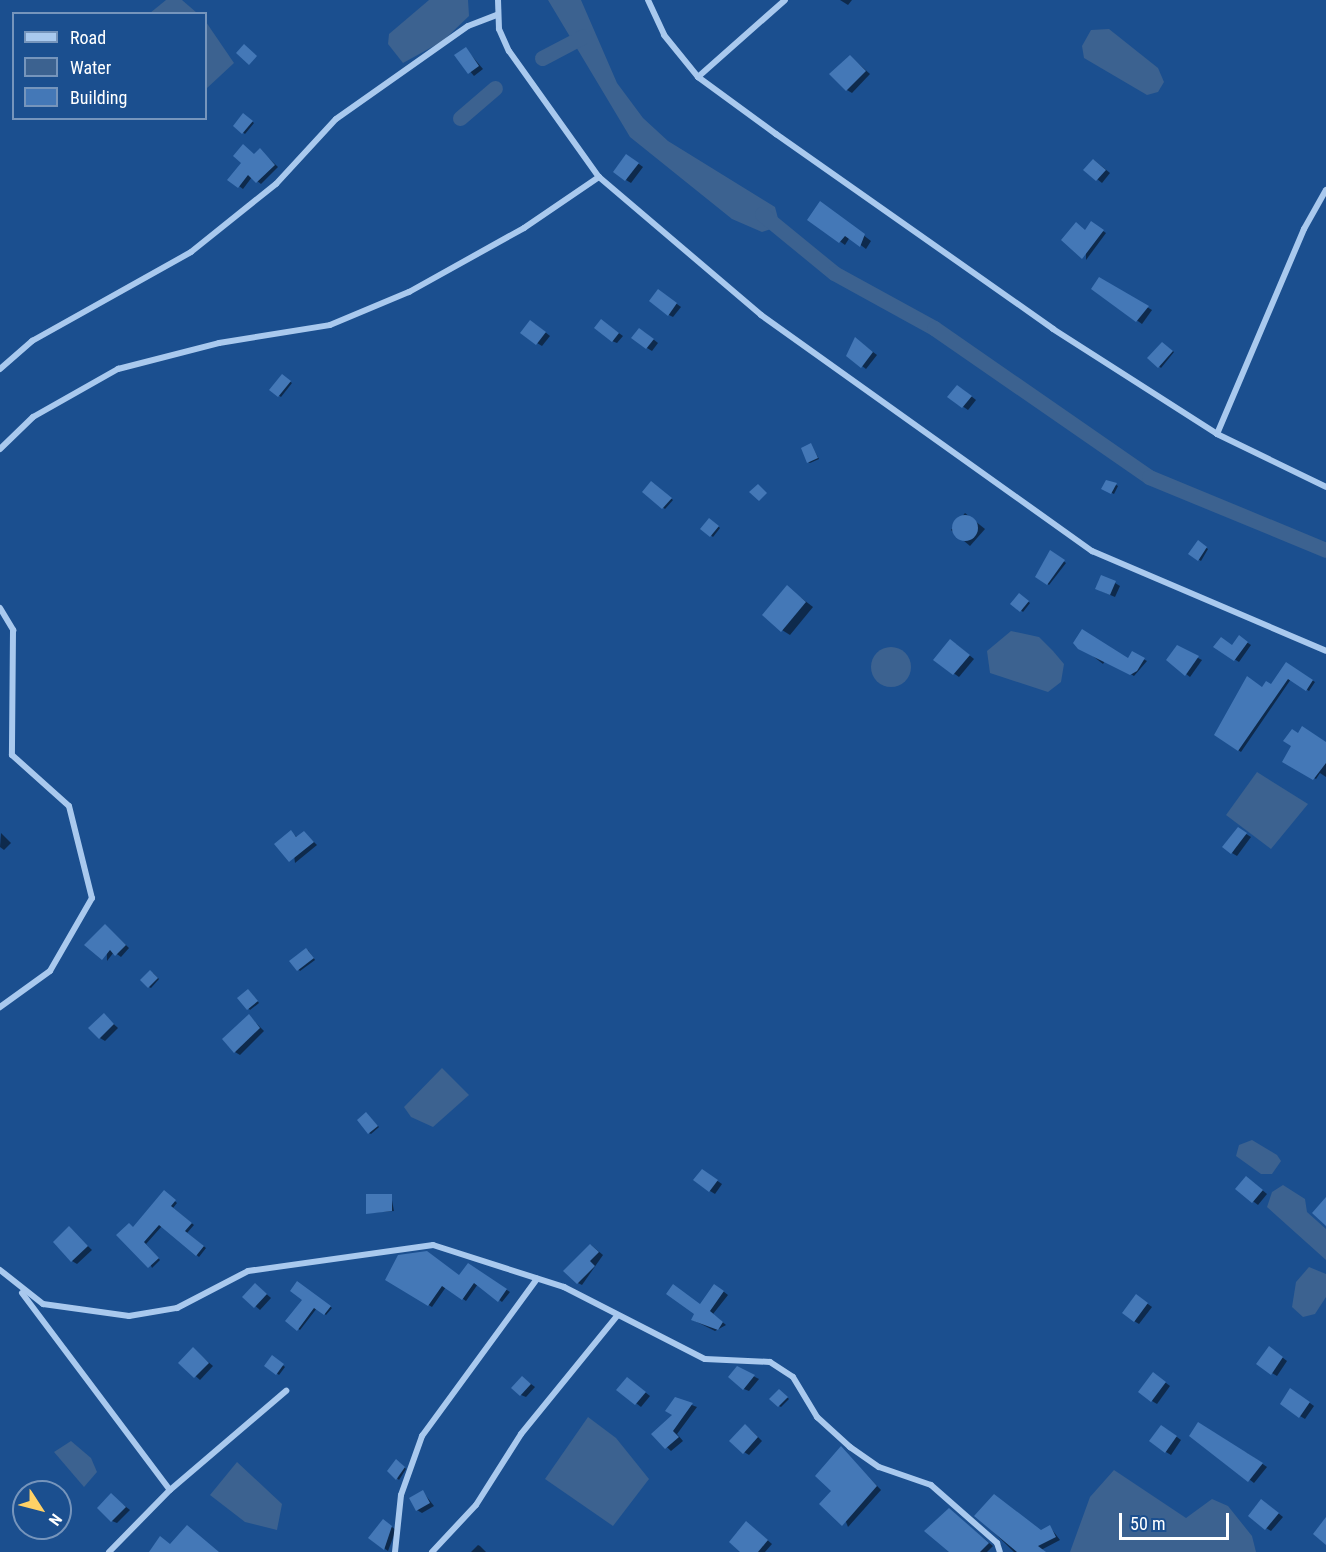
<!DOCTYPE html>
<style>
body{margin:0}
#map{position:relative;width:1326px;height:1552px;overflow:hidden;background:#1b4f8f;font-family:"Roboto Condensed",sans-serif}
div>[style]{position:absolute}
.water>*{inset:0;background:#3c6290}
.round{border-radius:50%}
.shadow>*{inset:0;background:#0007}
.canal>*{height:15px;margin:-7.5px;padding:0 7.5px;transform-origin:7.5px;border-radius:7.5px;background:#3c6290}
.building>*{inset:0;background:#4478b7}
.street>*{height:6px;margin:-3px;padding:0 3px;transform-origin:3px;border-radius:3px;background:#a9c9ee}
span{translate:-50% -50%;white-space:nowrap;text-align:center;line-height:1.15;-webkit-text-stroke:4.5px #1b4f8f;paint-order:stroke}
.legend{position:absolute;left:12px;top:12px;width:195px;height:108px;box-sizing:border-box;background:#1b4f8f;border:2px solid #7695bc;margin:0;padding:8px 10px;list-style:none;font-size:18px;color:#fff}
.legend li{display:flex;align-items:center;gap:12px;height:30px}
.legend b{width:30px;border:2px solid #7695bc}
.north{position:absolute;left:12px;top:1480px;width:60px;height:60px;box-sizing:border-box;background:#1b4f8f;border:2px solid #7695bc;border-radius:50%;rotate:126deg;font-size:16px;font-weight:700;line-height:24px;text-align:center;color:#fff}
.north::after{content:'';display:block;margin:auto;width:21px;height:27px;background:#ffd166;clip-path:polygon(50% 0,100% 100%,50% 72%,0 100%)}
.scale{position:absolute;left:1119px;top:1513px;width:110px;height:27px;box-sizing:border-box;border:3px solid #fff;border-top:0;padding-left:8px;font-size:18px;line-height:21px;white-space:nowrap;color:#fff;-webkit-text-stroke:4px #1b4f8f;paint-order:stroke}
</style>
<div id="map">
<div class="water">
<div style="clip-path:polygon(166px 0,182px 0,197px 13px,150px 13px)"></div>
<div style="clip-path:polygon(429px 0,468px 0,469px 16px,443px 41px,403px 63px,388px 44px,389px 34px)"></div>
<div style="clip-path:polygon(548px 0,581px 0,617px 83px,643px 118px,668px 141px,775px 207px,780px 226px,762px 232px,732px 219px,630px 137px)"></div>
<div style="clip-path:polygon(206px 22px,234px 63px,206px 89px)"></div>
<div style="clip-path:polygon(1109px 29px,1158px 68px,1164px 82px,1158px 92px,1147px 95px,1084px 58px,1082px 46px,1091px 30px)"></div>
<div style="clip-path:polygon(1011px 631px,1039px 637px,1053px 651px,1064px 664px,1061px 682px,1048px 692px,990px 673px,987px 651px)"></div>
<div class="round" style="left:871px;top:647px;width:40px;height:40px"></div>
<div style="clip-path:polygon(1257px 772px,1308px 804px,1271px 849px,1226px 815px)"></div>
<div style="clip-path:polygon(442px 1068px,469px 1095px,433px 1127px,411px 1117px,404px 1107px)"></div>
<div style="clip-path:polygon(1252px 1140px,1277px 1155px,1281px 1161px,1272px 1174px,1261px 1174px,1236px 1156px,1239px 1145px)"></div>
<div style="clip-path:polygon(1283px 1185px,1305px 1199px,1307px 1212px,1326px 1229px,1326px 1260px,1267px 1207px,1272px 1192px)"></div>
<div style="clip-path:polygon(1309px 1267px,1326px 1274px,1326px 1297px,1315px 1314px,1303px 1317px,1292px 1307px,1296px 1282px)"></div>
<div style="clip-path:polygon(588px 1417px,616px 1438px,649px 1479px,613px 1526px,545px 1479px)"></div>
<div style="clip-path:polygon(71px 1441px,91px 1458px,97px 1472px,84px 1487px,54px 1452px)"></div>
<div style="clip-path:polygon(237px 1462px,282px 1504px,277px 1530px,245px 1522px,210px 1495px)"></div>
<div style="clip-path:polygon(1114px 1470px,1186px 1518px,1212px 1499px,1228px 1506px,1252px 1536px,1256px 1552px,1070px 1552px,1090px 1497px)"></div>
</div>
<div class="shadow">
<div style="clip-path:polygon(840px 0,852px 0,848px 5px)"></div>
<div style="clip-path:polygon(466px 49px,483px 69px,474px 76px,456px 55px)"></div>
<div style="clip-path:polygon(850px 56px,870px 74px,852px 93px,847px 90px)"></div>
<div style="clip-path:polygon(244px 115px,254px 123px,245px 134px,235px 126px)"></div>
<div style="clip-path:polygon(260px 150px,278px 167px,261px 184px,252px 177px,243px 189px,239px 186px)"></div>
<div style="clip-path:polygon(632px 159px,643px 167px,631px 183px,626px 180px)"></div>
<div style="clip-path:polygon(1094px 160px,1110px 173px,1102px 183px,1086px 170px)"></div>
<div style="clip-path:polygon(825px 206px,871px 241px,866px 249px,850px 237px,845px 245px,809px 219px)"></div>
<div style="clip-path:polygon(1091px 223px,1106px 233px,1086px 260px,1086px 231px)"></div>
<div style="clip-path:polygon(1100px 279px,1152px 310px,1142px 324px,1093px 289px)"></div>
<div style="clip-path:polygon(663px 294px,681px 307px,673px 317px,669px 315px)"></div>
<div style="clip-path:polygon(535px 324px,550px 336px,542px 346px,537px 343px)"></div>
<div style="clip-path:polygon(606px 324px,623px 336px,617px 343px,612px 341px)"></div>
<div style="clip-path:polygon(644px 332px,658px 343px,652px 351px,647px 348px)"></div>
<div style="clip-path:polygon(860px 342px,877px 355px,866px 369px,862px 366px)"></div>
<div style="clip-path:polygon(1163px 344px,1174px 352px,1161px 368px,1150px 358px)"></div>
<div style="clip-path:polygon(282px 376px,292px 383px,281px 397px,271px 390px)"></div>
<div style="clip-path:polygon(962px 389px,976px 400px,968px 410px,949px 397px)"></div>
<div style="clip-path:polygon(811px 445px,819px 459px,810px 463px,808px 462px)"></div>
<div style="clip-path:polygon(1111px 482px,1118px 486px,1114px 494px,1104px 489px)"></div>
<div style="clip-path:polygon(654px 484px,673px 500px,665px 509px,644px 492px)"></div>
<div style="clip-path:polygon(965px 513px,985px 529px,970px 546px,951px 530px)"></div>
<div style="clip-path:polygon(712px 521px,720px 528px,713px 537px,703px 529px)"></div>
<div style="clip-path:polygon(1198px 542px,1208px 549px,1201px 561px,1190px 554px)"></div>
<div style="clip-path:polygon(1051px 552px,1066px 563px,1049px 585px,1037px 576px)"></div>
<div style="clip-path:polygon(1115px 583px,1120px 586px,1115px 597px,1101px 591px)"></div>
<div style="clip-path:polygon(787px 587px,813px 607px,790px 635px,782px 630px)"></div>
<div style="clip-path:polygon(1019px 595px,1030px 603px,1023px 612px,1012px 603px)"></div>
<div style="clip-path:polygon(1239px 637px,1251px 645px,1239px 662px,1215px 647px,1232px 647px)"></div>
<div style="clip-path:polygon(1075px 642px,1128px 660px,1132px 653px,1147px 661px,1134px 676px,1106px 659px,1103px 664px)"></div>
<div style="clip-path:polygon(956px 644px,974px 659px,959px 677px,935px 660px)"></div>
<div style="clip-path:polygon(1177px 647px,1202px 660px,1190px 677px,1168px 660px)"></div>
<div style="clip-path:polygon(1287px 664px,1315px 682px,1309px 691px,1291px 679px,1241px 752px,1216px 735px,1272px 686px)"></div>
<div style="clip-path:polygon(1298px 734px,1326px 745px,1326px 777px,1320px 773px,1316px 779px,1284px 761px)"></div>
<div style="clip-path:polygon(291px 832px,298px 838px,304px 832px,317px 845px,295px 863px)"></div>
<div style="clip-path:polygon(1243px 832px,1251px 837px,1237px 856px,1232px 853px)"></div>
<div style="clip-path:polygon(1px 833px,11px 843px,4px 850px,0 847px)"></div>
<div style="clip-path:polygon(106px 926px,129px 948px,121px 957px,114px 952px,107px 961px)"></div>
<div style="clip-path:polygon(308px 950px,315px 960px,300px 971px,291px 961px)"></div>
<div style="clip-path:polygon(153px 973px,159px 979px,151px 988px,149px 987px)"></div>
<div style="clip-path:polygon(250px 992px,259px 1003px,250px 1010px,239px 998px)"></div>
<div style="clip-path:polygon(104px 1015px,118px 1028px,105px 1041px,100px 1038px)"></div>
<div style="clip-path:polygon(249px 1016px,264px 1031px,240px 1055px,235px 1052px)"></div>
<div style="clip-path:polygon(366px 1114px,379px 1127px,371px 1134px,369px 1133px)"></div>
<div style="clip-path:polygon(707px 1174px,722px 1184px,715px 1194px,710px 1191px)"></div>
<div style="clip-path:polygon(1251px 1181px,1267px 1194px,1258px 1205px,1237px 1189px)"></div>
<div style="clip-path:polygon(167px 1194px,177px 1203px,173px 1208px,194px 1225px,187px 1233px,206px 1248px,199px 1257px,162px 1226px,146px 1244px,160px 1260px,152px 1268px,134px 1229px)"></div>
<div style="clip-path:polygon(391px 1195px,394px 1211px,368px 1213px)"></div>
<div style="clip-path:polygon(69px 1228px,92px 1250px,77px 1264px,72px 1261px)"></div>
<div style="clip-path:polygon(591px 1245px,603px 1255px,582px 1285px,578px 1283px)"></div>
<div style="clip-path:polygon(468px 1265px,510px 1292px,502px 1302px,478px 1284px,466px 1301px,446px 1287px,432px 1307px,387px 1280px,460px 1277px)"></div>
<div style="clip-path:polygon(298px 1283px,332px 1308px,326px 1315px,317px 1308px,300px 1330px,287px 1321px,304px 1299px)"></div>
<div style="clip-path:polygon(255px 1284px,271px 1298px,260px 1310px,244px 1296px)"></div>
<div style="clip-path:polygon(719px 1288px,728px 1295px,713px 1314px,726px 1325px,715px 1331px,693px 1320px)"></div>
<div style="clip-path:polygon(1141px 1299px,1152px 1307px,1139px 1324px,1134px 1321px)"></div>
<div style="clip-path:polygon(193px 1349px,213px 1366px,200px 1380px,181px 1363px)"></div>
<div style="clip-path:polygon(1274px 1351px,1287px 1361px,1277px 1376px,1272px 1373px)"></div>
<div style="clip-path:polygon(273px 1357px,285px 1367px,279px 1375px,266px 1365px)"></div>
<div style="clip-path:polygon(737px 1368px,759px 1379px,749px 1391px,744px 1389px)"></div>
<div style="clip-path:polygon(1158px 1377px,1170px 1386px,1157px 1404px,1152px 1401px)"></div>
<div style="clip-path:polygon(523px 1378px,535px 1387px,526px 1397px,521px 1395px)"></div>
<div style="clip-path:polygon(632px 1382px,650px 1396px,641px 1407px,619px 1390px)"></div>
<div style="clip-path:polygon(781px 1392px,789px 1399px,781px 1407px,779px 1406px)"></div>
<div style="clip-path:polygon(1296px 1393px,1314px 1406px,1305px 1419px,1300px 1416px)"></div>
<div style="clip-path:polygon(676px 1399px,697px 1407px,677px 1434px,683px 1441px,671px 1451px,653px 1434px,674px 1415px)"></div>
<div style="clip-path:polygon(750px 1429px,762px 1441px,749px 1455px,744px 1452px)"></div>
<div style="clip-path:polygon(1166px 1429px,1181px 1440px,1171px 1455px,1166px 1452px)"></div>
<div style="clip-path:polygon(1191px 1435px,1247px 1453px,1267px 1467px,1254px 1483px)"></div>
<div style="clip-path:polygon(841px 1448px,881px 1490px,848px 1527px,834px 1491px)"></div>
<div style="clip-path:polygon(399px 1462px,406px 1469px,399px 1480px,389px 1471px)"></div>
<div style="clip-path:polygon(423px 1492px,434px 1506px,422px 1513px,417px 1510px)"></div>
<div style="clip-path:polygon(111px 1495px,130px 1510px,117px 1523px,112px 1521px)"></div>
<div style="clip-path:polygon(1267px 1504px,1283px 1517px,1271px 1531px,1266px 1528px)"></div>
<div style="clip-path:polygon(949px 1510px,993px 1546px,987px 1552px,951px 1552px)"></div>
<div style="clip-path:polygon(976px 1515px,1042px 1531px,1050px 1527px,1060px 1540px,1041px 1550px,1044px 1552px,1014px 1552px)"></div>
<div style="clip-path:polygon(388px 1524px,396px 1530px,388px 1551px,370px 1538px)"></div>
<div style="clip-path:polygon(751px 1526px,772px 1544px,765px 1552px,743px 1552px)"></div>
<div style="clip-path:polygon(478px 1545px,480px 1546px,486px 1552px,471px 1552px)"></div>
</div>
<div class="canal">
<div style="left:542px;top:58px;width:47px;rotate:-27.6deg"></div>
<div style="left:460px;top:118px;width:46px;rotate:-40.6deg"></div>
<div style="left:762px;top:214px;width:93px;rotate:39.3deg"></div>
<div style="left:834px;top:273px;width:114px;rotate:28.8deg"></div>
<div style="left:934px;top:328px;width:262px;rotate:34.7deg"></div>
<div style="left:1149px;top:477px;width:191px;rotate:22.4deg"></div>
</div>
<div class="building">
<div style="clip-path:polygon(244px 44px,257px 56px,249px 65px,236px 53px)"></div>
<div style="clip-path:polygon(466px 47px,479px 66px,468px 74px,454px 55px)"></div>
<div style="clip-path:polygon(850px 55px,866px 71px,846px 91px,829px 74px)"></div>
<div style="clip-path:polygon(243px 113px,253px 121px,242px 134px,233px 126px)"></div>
<div style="clip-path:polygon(243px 144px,254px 154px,260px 148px,275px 165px,256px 183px,248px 175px,238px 188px,227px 180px,241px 163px,233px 156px)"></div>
<div style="clip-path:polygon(626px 154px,639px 163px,625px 181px,613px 172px)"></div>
<div style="clip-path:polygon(1093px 159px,1106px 170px,1096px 181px,1083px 170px)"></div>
<div style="clip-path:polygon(820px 201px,865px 234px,860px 247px,845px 236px,839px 243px,807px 220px)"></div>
<div style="clip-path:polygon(1091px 221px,1104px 230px,1082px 259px,1061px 240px,1076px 222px,1085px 230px)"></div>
<div style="clip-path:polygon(1099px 277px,1149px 306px,1136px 322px,1091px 289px)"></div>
<div style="clip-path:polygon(658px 289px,677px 303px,668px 316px,649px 301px)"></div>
<div style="clip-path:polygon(601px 319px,619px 333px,612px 342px,594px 328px)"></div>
<div style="clip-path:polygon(530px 320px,546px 332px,536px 345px,520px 333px)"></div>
<div style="clip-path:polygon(639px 328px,654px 339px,646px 349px,631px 338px)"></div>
<div style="clip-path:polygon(855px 337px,873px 352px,861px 368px,846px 356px)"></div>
<div style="clip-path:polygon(1162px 342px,1173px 351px,1158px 368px,1147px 358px)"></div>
<div style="clip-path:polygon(282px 374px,291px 381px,278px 397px,269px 390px)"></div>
<div style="clip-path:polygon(957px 385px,972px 396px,962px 408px,947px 397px)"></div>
<div style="clip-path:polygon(811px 443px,818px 458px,807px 463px,801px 448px)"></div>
<div style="clip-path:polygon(1106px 480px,1117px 483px,1111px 494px,1101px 489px)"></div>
<div style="clip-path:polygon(651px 481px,672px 498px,662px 509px,642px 492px)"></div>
<div style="clip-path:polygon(758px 484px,767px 493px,759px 501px,749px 492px)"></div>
<div class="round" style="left:952px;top:515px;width:26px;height:26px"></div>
<div style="clip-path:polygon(709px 518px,719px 526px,710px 537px,700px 529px)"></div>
<div style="clip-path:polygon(1198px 540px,1207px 547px,1198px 561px,1188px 554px)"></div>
<div style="clip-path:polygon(1050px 550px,1065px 560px,1047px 585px,1035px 577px)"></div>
<div style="clip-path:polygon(1101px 575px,1116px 581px,1110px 595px,1095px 589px)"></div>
<div style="clip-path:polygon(787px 585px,806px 602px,781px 632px,762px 615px)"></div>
<div style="clip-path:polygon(1019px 593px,1029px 601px,1020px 612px,1010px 604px)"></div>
<div style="clip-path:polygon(1082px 629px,1128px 658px,1132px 651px,1145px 658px,1137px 671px,1130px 675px,1078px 649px,1073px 643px)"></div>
<div style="clip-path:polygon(1239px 635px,1248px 642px,1234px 661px,1213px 647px,1221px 637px,1232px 645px)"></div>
<div style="clip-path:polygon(950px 639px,970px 655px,953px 675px,933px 660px)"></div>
<div style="clip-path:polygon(1177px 645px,1199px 656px,1185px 676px,1166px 660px)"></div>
<div style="clip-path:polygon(1286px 662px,1313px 680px,1306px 691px,1288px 679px,1238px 751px,1214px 735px,1247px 676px,1262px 687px,1266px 681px,1271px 684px)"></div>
<div style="clip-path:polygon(1302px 726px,1326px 742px,1326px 763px,1313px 780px,1282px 762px,1291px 746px,1283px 741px,1292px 729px,1298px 733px)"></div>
<div style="clip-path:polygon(1238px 827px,1247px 833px,1231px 854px,1222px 847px)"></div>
<div style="clip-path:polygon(291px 830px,296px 837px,304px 831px,314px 842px,289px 862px,274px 844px)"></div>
<div style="clip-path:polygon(105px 924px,126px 945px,115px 956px,110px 950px,102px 960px,84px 945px)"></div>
<div style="clip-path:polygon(306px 948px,314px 958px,297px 971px,289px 961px)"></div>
<div style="clip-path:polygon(150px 970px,158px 978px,148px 988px,140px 980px)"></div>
<div style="clip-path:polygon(248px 989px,258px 1001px,247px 1010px,237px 998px)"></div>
<div style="clip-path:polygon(104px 1013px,114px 1024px,99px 1039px,88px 1028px)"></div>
<div style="clip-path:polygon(249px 1014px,260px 1028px,234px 1053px,222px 1039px)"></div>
<div style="clip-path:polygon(366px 1112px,378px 1126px,368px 1134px,357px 1120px)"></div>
<div style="clip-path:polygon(702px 1169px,718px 1180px,709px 1192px,693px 1180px)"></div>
<div style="clip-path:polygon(1246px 1176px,1263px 1190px,1252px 1203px,1235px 1189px)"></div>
<div style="clip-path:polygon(164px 1190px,176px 1200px,171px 1206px,192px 1223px,185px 1231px,204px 1246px,196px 1256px,159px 1225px,144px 1242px,159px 1258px,148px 1268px,116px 1235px,129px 1223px,133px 1227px)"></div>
<div style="clip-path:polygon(366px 1194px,392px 1194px,392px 1211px,366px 1214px)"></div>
<div style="clip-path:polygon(1326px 1197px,1326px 1226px,1312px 1213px)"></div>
<div style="clip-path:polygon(69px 1226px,88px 1246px,71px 1262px,53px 1242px)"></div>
<div style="clip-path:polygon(590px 1244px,599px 1252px,590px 1261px,595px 1266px,577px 1284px,563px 1271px)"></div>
<div style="clip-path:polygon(427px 1251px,459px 1275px,468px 1263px,507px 1289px,498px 1302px,474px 1283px,462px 1300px,442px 1286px,428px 1306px,385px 1280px,398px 1255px)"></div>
<div style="clip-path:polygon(297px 1281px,331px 1306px,324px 1315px,314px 1308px,297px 1331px,285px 1321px,302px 1300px,290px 1291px)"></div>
<div style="clip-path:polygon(255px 1283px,267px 1294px,254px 1308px,242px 1297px)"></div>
<div style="clip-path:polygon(673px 1284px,700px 1304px,714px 1284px,724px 1291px,710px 1311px,723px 1322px,718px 1330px,691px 1320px,694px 1314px,666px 1294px)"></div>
<div style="clip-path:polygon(1136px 1294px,1148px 1303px,1134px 1322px,1122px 1313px)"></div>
<div style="clip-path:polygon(1269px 1346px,1283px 1357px,1271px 1375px,1256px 1364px)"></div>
<div style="clip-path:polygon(193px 1347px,209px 1363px,194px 1378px,178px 1363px)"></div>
<div style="clip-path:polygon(272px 1355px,284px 1364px,276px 1375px,264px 1366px)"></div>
<div style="clip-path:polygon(737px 1366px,755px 1375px,743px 1390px,728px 1377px)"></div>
<div style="clip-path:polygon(1153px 1372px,1166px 1382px,1151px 1402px,1138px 1392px)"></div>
<div style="clip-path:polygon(522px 1376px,531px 1384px,520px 1396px,511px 1388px)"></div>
<div style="clip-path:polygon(627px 1377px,646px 1392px,635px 1405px,616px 1390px)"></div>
<div style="clip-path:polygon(1290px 1388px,1310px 1402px,1299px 1418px,1280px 1404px)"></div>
<div style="clip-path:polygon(779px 1389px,788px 1397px,778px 1407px,769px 1399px)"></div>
<div style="clip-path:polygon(675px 1397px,693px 1403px,673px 1431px,679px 1437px,665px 1449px,651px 1434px,672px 1415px,665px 1411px)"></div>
<div style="clip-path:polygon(1198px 1422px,1263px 1463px,1248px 1482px,1189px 1436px)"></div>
<div style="clip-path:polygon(745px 1424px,758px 1437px,743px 1454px,729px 1441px)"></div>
<div style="clip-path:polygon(1161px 1425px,1177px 1436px,1165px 1453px,1149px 1441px)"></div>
<div style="clip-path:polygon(841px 1446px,877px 1486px,842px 1526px,819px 1504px,831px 1491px,815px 1476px)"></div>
<div style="clip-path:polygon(396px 1459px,405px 1467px,396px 1480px,387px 1471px)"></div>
<div style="clip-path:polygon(423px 1490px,430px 1503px,416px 1511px,409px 1498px)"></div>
<div style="clip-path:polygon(111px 1493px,126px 1507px,111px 1522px,97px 1508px)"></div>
<div style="clip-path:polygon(994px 1494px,1041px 1530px,1050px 1525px,1056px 1537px,1038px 1546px,1046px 1552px,1017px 1552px,974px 1516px)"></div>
<div style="clip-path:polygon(1261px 1499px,1279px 1513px,1265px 1530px,1248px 1516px)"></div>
<div style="clip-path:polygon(949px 1508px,989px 1543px,980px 1552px,949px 1552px,924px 1531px)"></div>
<div style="clip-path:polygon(1326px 1517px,1326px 1545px,1313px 1534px)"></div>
<div style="clip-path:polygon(383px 1519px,392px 1526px,384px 1550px,368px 1538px)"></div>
<div style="clip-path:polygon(746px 1521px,768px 1540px,758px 1552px,740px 1552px,729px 1542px)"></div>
<div style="clip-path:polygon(187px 1525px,219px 1552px,149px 1552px,160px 1536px,170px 1544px)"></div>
</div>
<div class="street">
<div style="left:498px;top:0;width:29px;rotate:88deg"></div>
<div style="left:499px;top:29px;width:24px;rotate:66deg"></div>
<div style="left:509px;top:51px;width:155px;rotate:54.5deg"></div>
<div style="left:599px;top:177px;width:213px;rotate:40.4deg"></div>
<div style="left:761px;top:315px;width:407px;rotate:35.5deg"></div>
<div style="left:1092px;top:551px;width:254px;rotate:23.1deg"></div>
<div style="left:648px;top:0;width:38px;rotate:65deg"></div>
<div style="left:664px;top:35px;width:54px;rotate:51deg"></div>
<div style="left:698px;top:77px;width:97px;rotate:36.2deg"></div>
<div style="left:776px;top:134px;width:339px;rotate:35.1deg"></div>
<div style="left:1053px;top:329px;width:195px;rotate:32.6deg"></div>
<div style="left:1217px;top:434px;width:121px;rotate:25.9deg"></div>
<div style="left:698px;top:77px;width:116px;rotate:-41.5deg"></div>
<div style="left:0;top:369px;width:43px;rotate:-41.2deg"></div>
<div style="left:32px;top:341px;width:182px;rotate:-29.2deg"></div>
<div style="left:191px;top:252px;width:109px;rotate:-38.7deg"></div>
<div style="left:276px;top:184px;width:88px;rotate:-47.3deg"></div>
<div style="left:336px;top:119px;width:161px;rotate:-35.2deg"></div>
<div style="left:468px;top:26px;width:31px;rotate:-21deg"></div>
<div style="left:1217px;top:434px;width:223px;rotate:-67deg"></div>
<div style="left:1304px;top:229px;width:45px;rotate:-60.6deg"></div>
<div style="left:0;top:449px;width:46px;rotate:-44.1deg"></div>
<div style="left:33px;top:417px;width:98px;rotate:-29.5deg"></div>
<div style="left:118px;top:369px;width:104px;rotate:-14.4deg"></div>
<div style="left:219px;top:343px;width:112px;rotate:-9.2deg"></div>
<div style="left:330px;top:325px;width:86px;rotate:-22.7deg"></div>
<div style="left:409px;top:292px;width:132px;rotate:-29.1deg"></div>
<div style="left:524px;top:228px;width:91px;rotate:-34.2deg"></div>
<div style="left:0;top:608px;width:26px;rotate:59deg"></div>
<div style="left:13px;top:630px;width:125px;rotate:90.5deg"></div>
<div style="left:12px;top:755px;width:76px;rotate:41.8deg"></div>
<div style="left:69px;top:806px;width:95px;rotate:76deg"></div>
<div style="left:92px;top:898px;width:84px;rotate:119.9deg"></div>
<div style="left:50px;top:971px;width:62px;rotate:144.2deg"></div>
<div style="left:0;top:1270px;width:55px;rotate:38.3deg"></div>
<div style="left:43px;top:1304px;width:87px;rotate:7.9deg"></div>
<div style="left:129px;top:1316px;width:49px;rotate:-9.5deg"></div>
<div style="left:177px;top:1308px;width:80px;rotate:-27.5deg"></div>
<div style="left:248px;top:1271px;width:187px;rotate:-8deg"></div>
<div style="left:433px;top:1245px;width:138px;rotate:17.8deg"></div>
<div style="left:564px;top:1287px;width:158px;rotate:27.1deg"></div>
<div style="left:705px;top:1359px;width:65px;rotate:2.6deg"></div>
<div style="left:770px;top:1362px;width:27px;rotate:33deg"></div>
<div style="left:793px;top:1377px;width:47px;rotate:59deg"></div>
<div style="left:817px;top:1417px;width:45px;rotate:42.3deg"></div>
<div style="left:850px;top:1447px;width:35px;rotate:35deg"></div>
<div style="left:879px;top:1467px;width:55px;rotate:19.1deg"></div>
<div style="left:931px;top:1485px;width:88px;rotate:41.3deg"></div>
<div style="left:997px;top:1543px;width:9px;rotate:72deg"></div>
<div style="left:22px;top:1293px;width:246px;rotate:53.1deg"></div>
<div style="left:170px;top:1490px;width:153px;rotate:-40.5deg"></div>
<div style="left:109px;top:1552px;width:87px;rotate:-45.5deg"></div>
<div style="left:395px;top:1552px;width:57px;rotate:-84deg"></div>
<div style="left:401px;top:1495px;width:63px;rotate:-70.4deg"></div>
<div style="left:422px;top:1436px;width:195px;rotate:-53.8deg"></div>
<div style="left:432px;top:1552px;width:64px;rotate:-46.9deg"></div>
<div style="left:476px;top:1505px;width:84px;rotate:-57.6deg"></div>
<div style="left:521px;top:1434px;width:152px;rotate:-50.9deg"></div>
</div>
<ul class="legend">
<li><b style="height:8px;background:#a9c9ee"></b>Road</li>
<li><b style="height:16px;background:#3c6290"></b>Water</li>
<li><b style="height:16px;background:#4478b7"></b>Building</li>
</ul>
<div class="north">N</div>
<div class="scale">50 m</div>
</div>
